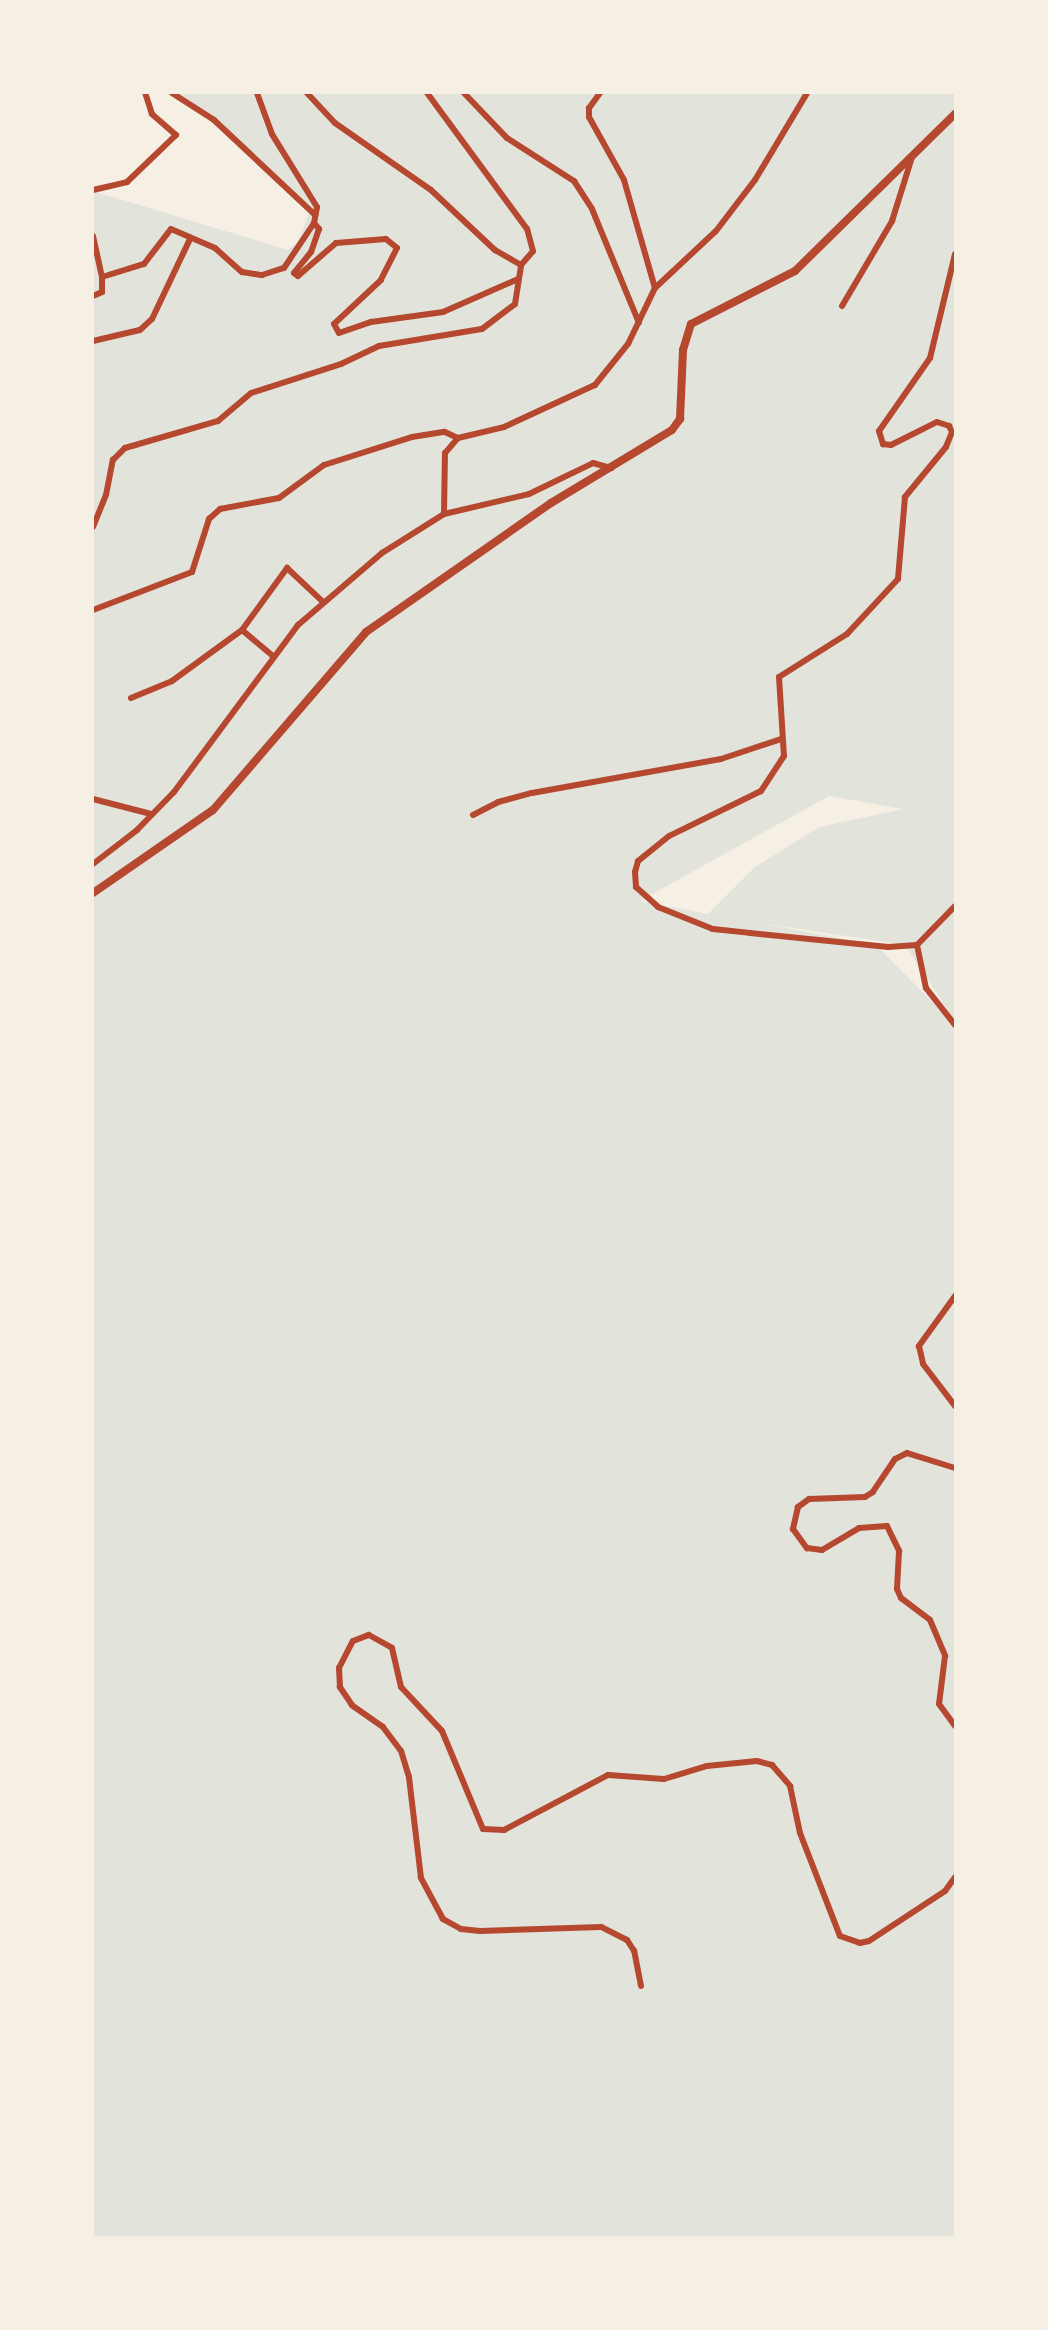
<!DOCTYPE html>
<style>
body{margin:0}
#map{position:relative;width:1048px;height:2330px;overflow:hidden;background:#f6efe4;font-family:"Alegreya Sans",sans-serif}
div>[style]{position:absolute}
.green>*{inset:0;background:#e2e4dc}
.minor>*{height:6px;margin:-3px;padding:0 3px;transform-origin:3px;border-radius:3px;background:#b5482f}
.tertiary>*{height:8px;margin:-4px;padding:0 4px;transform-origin:4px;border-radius:4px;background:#b5482f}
span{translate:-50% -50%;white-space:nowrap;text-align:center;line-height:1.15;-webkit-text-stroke:5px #f6efe4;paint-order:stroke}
.frame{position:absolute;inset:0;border:94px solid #f6efe4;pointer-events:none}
</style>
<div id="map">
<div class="green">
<div style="clip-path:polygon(evenodd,179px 93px,955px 93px,955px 1021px,905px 945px,754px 922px,876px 945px,955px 1025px,955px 2237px,93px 2237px,93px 191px,288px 250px,298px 242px,310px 210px,179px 93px,829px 796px,903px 809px,819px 827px,755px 867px,708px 914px,640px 901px,829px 796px)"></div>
</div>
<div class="minor">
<div style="left:172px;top:93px;width:50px;rotate:32.7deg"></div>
<div style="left:214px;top:120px;width:139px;rotate:43.2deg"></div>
<div style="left:307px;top:93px;width:41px;rotate:47deg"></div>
<div style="left:335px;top:123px;width:117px;rotate:34.9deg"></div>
<div style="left:431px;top:190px;width:88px;rotate:43.2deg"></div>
<div style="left:495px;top:250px;width:30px;rotate:30deg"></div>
<div style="left:464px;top:93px;width:62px;rotate:46.3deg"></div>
<div style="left:507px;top:138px;width:80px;rotate:32.7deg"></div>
<div style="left:574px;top:181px;width:33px;rotate:57deg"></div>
<div style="left:592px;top:209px;width:123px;rotate:67.6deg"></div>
<div style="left:600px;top:93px;width:19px;rotate:126deg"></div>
<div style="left:589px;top:108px;width:9px;rotate:90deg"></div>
<div style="left:589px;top:117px;width:72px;rotate:60.9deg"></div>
<div style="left:624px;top:180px;width:112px;rotate:74deg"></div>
<div style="left:655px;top:288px;width:83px;rotate:-43.1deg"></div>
<div style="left:716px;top:231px;width:64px;rotate:-52.6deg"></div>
<div style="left:755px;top:180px;width:101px;rotate:-59.1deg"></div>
<div style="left:93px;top:190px;width:35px;rotate:-13deg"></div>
<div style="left:127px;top:182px;width:68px;rotate:-43.8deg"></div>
<div style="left:176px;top:135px;width:32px;rotate:-139deg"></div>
<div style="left:152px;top:114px;width:22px;rotate:-108deg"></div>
<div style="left:314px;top:223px;width:8px;rotate:50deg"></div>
<div style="left:319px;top:229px;width:24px;rotate:109deg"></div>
<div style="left:311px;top:252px;width:27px;rotate:129deg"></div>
<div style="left:294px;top:273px;width:5px;rotate:37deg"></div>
<div style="left:298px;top:276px;width:50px;rotate:-41deg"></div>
<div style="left:336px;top:243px;width:50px;rotate:-4.6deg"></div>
<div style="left:386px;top:239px;width:14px;rotate:39deg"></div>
<div style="left:397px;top:248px;width:36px;rotate:117deg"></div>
<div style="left:381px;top:280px;width:64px;rotate:136.9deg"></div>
<div style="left:334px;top:324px;width:10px;rotate:61deg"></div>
<div style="left:339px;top:333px;width:34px;rotate:-19deg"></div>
<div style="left:371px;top:322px;width:73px;rotate:-7.9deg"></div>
<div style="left:443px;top:312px;width:82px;rotate:-23.7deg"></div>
<div style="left:93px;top:236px;width:42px;rotate:77.6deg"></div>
<div style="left:102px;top:277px;width:44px;rotate:-17.2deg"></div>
<div style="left:144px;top:264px;width:44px;rotate:-52.4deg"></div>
<div style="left:171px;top:229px;width:48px;rotate:23.4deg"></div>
<div style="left:215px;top:248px;width:36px;rotate:42deg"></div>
<div style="left:242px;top:272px;width:20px;rotate:9deg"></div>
<div style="left:262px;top:275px;width:23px;rotate:-18deg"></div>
<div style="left:284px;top:268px;width:54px;rotate:-56.3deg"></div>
<div style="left:314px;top:223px;width:16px;rotate:-79deg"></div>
<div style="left:317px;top:207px;width:86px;rotate:-121.7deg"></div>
<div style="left:272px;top:134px;width:44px;rotate:-110.1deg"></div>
<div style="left:955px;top:254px;width:107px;rotate:103.5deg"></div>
<div style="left:930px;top:358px;width:89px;rotate:124.9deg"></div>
<div style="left:879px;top:431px;width:14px;rotate:73deg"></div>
<div style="left:883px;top:444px;width:8px;rotate:7deg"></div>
<div style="left:891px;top:445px;width:51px;rotate:-26.6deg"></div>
<div style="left:937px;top:422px;width:13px;rotate:18deg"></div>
<div style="left:949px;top:426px;width:7px;rotate:63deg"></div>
<div style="left:952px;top:432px;width:16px;rotate:112deg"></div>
<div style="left:946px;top:447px;width:65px;rotate:129.4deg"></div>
<div style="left:905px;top:497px;width:82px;rotate:94.9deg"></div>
<div style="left:898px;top:579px;width:75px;rotate:132.8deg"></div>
<div style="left:847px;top:634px;width:80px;rotate:147.7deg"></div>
<div style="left:779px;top:677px;width:79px;rotate:86.4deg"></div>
<div style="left:784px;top:756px;width:42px;rotate:123.3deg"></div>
<div style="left:761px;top:791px;width:102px;rotate:153.9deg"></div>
<div style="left:669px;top:836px;width:40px;rotate:141deg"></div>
<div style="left:638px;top:861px;width:11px;rotate:105deg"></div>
<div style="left:635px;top:872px;width:15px;rotate:86deg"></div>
<div style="left:636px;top:887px;width:30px;rotate:42deg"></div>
<div style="left:658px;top:907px;width:59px;rotate:21.8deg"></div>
<div style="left:713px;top:929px;width:37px;rotate:6deg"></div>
<div style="left:750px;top:933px;width:139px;rotate:5.8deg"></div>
<div style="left:888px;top:947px;width:29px;rotate:-4deg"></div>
<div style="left:917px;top:945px;width:54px;rotate:-45.7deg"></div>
<div style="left:93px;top:296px;width:10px;rotate:-24deg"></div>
<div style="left:102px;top:292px;width:15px;rotate:-90deg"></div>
<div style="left:842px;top:306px;width:99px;rotate:-59.5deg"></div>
<div style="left:892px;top:221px;width:67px;rotate:-72.6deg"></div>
<div style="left:93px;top:341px;width:48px;rotate:-13.2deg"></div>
<div style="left:140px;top:330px;width:16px;rotate:-43deg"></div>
<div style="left:152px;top:319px;width:89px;rotate:-64.6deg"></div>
<div style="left:444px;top:514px;width:61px;rotate:-89.1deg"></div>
<div style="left:445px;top:453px;width:20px;rotate:-49deg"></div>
<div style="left:458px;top:438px;width:47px;rotate:-13.4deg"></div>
<div style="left:504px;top:427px;width:100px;rotate:-24.8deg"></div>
<div style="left:595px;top:385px;width:53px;rotate:-51.2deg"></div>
<div style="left:628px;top:344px;width:62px;rotate:-64.3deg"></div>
<div style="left:93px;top:527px;width:35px;rotate:-68deg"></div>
<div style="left:106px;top:495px;width:36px;rotate:-79deg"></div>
<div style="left:113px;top:460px;width:17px;rotate:-45deg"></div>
<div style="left:125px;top:448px;width:97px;rotate:-16.2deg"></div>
<div style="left:218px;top:421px;width:43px;rotate:-40.3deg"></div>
<div style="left:251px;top:393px;width:95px;rotate:-17.9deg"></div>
<div style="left:341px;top:364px;width:42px;rotate:-25.3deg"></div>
<div style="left:379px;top:346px;width:104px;rotate:-9.4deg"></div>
<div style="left:482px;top:329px;width:41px;rotate:-37.1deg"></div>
<div style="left:515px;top:304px;width:39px;rotate:-81deg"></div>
<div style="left:521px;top:265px;width:18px;rotate:-49deg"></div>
<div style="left:533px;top:251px;width:23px;rotate:-105deg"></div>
<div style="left:527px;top:229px;width:169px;rotate:-126.3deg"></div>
<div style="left:93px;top:610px;width:106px;rotate:-21deg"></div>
<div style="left:192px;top:572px;width:56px;rotate:-72.2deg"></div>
<div style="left:209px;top:519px;width:15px;rotate:-42deg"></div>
<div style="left:220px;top:509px;width:60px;rotate:-10.6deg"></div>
<div style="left:279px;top:498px;width:56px;rotate:-36.3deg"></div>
<div style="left:324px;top:465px;width:92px;rotate:-17.7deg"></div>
<div style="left:412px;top:437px;width:33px;rotate:-9deg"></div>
<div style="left:445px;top:432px;width:14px;rotate:25deg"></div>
<div style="left:242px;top:630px;width:40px;rotate:40deg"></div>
<div style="left:131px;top:698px;width:44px;rotate:-22.5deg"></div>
<div style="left:172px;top:681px;width:87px;rotate:-36.1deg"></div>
<div style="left:242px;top:630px;width:77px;rotate:-54deg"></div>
<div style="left:287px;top:568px;width:48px;rotate:43.3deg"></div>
<div style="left:93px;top:799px;width:60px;rotate:14.5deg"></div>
<div style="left:473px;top:815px;width:28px;rotate:-27deg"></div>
<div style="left:498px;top:802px;width:35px;rotate:-15deg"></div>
<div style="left:532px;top:793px;width:192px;rotate:-10.2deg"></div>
<div style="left:721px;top:759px;width:63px;rotate:-18.4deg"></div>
<div style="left:93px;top:864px;width:56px;rotate:-37.7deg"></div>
<div style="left:137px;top:830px;width:53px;rotate:-45.8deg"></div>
<div style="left:174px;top:792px;width:208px;rotate:-53.4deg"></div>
<div style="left:298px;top:625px;width:111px;rotate:-40.6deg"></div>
<div style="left:382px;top:553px;width:73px;rotate:-32.2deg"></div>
<div style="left:444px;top:514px;width:87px;rotate:-13.2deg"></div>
<div style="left:529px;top:494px;width:71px;rotate:-25.8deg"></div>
<div style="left:593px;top:463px;width:19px;rotate:16deg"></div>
<div style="left:917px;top:945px;width:44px;rotate:78.2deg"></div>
<div style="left:926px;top:988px;width:47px;rotate:51.9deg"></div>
<div style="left:955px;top:1296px;width:62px;rotate:125.8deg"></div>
<div style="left:919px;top:1346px;width:18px;rotate:77deg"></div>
<div style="left:923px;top:1364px;width:53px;rotate:52.7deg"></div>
<div style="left:955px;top:1468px;width:50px;rotate:-162.6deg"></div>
<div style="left:907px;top:1453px;width:13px;rotate:153deg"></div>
<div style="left:895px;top:1459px;width:40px;rotate:124deg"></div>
<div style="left:873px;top:1492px;width:9px;rotate:148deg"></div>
<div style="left:865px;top:1497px;width:56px;rotate:178deg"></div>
<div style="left:809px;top:1499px;width:14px;rotate:144deg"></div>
<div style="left:798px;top:1507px;width:23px;rotate:103deg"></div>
<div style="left:793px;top:1529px;width:24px;rotate:54deg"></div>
<div style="left:807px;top:1548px;width:15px;rotate:8deg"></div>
<div style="left:822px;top:1550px;width:43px;rotate:-30.7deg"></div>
<div style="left:859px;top:1528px;width:28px;rotate:-4deg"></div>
<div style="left:887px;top:1526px;width:28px;rotate:64deg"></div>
<div style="left:899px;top:1551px;width:38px;rotate:93deg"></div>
<div style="left:897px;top:1589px;width:10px;rotate:66deg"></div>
<div style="left:901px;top:1598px;width:36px;rotate:37deg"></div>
<div style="left:930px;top:1620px;width:39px;rotate:67deg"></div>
<div style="left:945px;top:1656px;width:48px;rotate:97.1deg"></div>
<div style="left:939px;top:1704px;width:27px;rotate:54deg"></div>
<div style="left:641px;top:1986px;width:36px;rotate:-101deg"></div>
<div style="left:634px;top:1951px;width:13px;rotate:-122deg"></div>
<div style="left:627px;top:1940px;width:29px;rotate:-153deg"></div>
<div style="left:601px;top:1927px;width:121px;rotate:178.1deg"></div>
<div style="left:480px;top:1931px;width:19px;rotate:-174deg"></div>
<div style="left:461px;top:1929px;width:21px;rotate:-151deg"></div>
<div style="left:443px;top:1919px;width:47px;rotate:-118.2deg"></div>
<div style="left:421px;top:1878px;width:102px;rotate:-96.8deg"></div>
<div style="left:409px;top:1777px;width:27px;rotate:-107deg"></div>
<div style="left:401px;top:1751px;width:30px;rotate:-127deg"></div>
<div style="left:383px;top:1727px;width:38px;rotate:-145deg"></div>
<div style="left:352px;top:1705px;width:22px;rotate:-124deg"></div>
<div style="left:340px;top:1687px;width:19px;rotate:-93deg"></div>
<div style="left:339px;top:1668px;width:30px;rotate:-63deg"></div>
<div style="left:353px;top:1641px;width:17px;rotate:-21deg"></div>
<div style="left:369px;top:1635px;width:26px;rotate:29deg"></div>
<div style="left:392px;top:1648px;width:40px;rotate:77deg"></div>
<div style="left:401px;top:1687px;width:60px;rotate:47deg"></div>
<div style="left:442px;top:1731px;width:106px;rotate:67.3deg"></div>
<div style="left:483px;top:1829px;width:21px;rotate:3deg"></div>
<div style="left:504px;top:1830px;width:118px;rotate:-27.9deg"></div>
<div style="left:608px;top:1775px;width:56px;rotate:4.1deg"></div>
<div style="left:664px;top:1779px;width:45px;rotate:-16.8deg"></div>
<div style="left:707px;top:1766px;width:50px;rotate:-5.7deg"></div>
<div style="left:757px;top:1761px;width:16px;rotate:15deg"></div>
<div style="left:772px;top:1765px;width:28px;rotate:49deg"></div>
<div style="left:790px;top:1786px;width:48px;rotate:78deg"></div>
<div style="left:800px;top:1833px;width:110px;rotate:68.8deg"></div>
<div style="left:840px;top:1936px;width:21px;rotate:19deg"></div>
<div style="left:860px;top:1943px;width:9px;rotate:-13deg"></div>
<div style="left:869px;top:1941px;width:91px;rotate:-33.3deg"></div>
<div style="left:945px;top:1891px;width:17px;rotate:-54deg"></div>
</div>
<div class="tertiary">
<div style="left:93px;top:893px;width:146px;rotate:-34.7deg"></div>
<div style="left:213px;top:810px;width:235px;rotate:-49.3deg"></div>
<div style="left:366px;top:632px;width:226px;rotate:-34.9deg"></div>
<div style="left:551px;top:503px;width:141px;rotate:-31.1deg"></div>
<div style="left:672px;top:430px;width:14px;rotate:-54deg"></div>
<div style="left:680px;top:419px;width:69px;rotate:-87.5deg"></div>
<div style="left:683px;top:350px;width:27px;rotate:-73deg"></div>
<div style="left:691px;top:324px;width:117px;rotate:-27deg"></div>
<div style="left:795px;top:271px;width:224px;rotate:-44.5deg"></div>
</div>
<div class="frame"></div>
</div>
